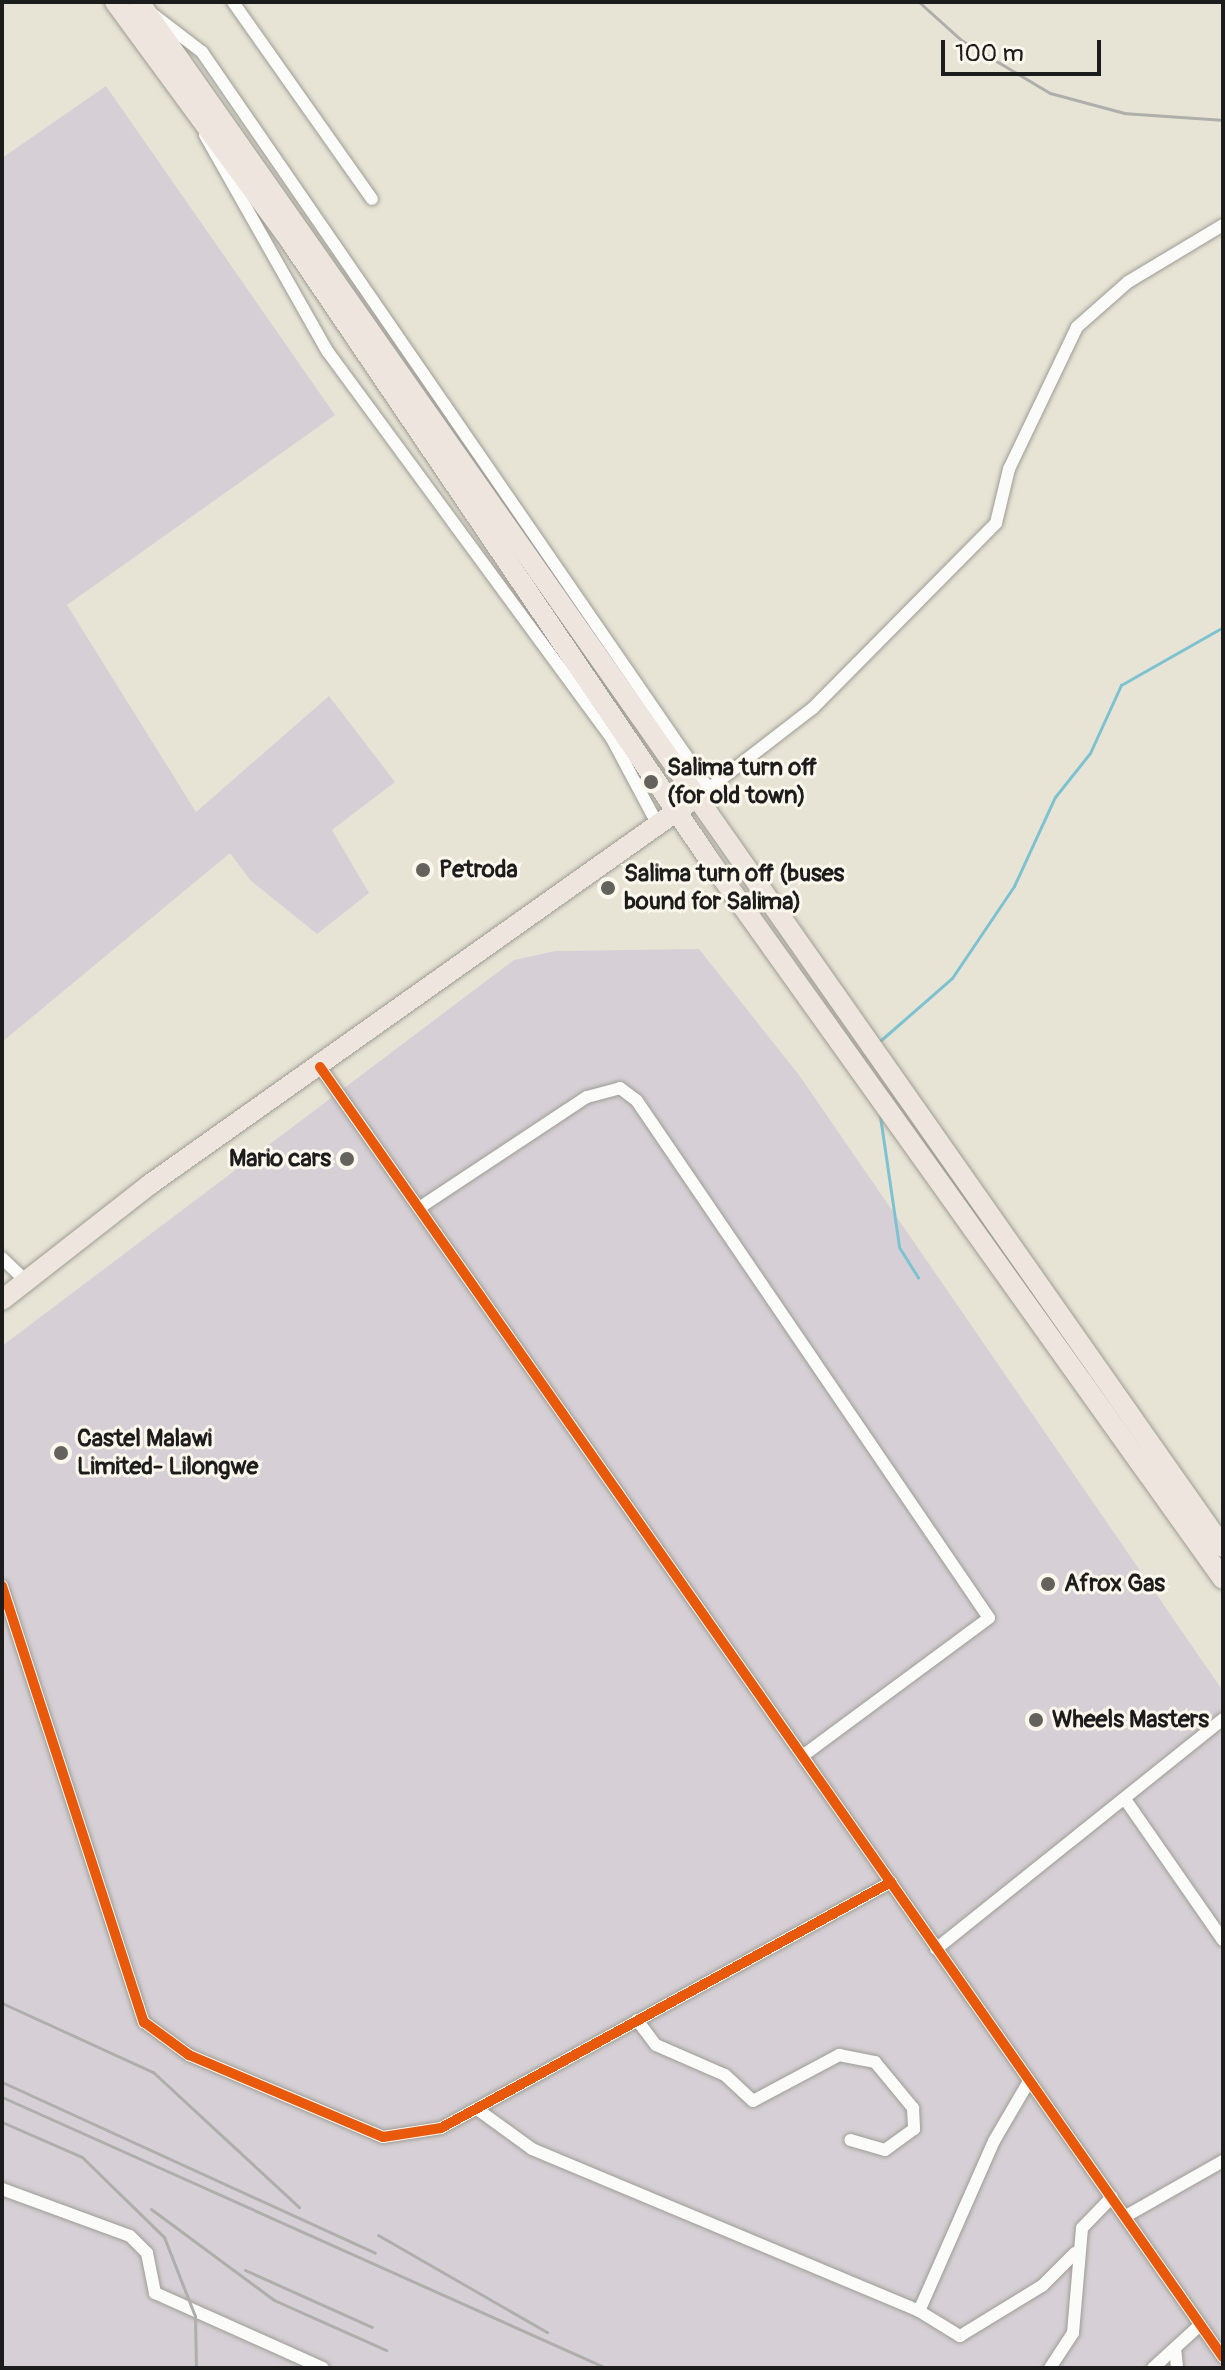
<!DOCTYPE html>
<style>
body{margin:0}
#map{position:relative;width:1225px;height:2370px;overflow:hidden;background:#e7e4d5;font-family:Pangolin,sans-serif}
div>[style]{position:absolute}
.industrial>*{inset:0;background:#d6d0d6}
.stream>*{height:3px;margin:-1.5px;padding:0 1.5px;transform-origin:1.5px;border-radius:1.5px;background:#7dc2d0}
.roads{filter:drop-shadow(0 0 2px #9e9c94) drop-shadow(0 0 2px #9e9c94)}
.minor>*{height:12px;margin:-6px;padding:0 6px;transform-origin:6px;border-radius:6px;background:#fbfbf9}
.trunk>*{height:20px;margin:-10px;padding:0 10px;transform-origin:10px;border-radius:10px;background:#eee6de}
.rail>*{height:3px;margin:-1.5px;padding:0 1.5px;transform-origin:1.5px;border-radius:1.5px;background:#aeaeab}
.cycleway>*{height:10px;margin:-5px;padding:0 5px;transform-origin:5px;border-radius:5px;background:#e8590c}
.dots>*{width:22px;height:22px;translate:-50% -50%;box-sizing:border-box;border:4px solid #fbf7ec;border-radius:50%}
span{translate:-50% -50%;white-space:nowrap;text-align:center;line-height:1.15;-webkit-text-stroke:6px #fbf7ec;paint-order:stroke}
.poi-label{font-size:24px;color:#1c1c1c;font-weight:700}
.left{translate:0 -50%;text-align:left}
.right{translate:-100% -50%;text-align:right}
.frame{position:absolute;inset:0;border:4px solid #1c1c1c;pointer-events:none}
.scale{position:absolute;left:941px;top:40px;width:160px;height:36px;box-sizing:border-box;border:4px solid #1c1c1c;border-top:0;padding-left:10px;font-size:24px;line-height:28px;white-space:nowrap;color:#1c1c1c;-webkit-text-stroke:6px #fbf7ec;paint-order:stroke}
</style>
<div id="map">
<div class="industrial">
<div style="clip-path:polygon(106px 86px,335px 415px,67px 605px,196px 812px,329px 696px,395px 782px,332px 830px,369px 893px,317px 934px,250px 880px,230px 853px,2px 1042px,2px 158px)"></div>
<div style="clip-path:polygon(699px 949px,799px 1075px,1223px 1691px,1223px 2368px,2px 2368px,2px 1346px,514px 960px,556px 951px)"></div>
</div>
<div class="stream">
<div style="left:881px;top:1040px;width:94px;rotate:-41.1deg"></div>
<div style="left:952px;top:978px;width:111px;rotate:-56deg"></div>
<div style="left:1014px;top:886px;width:98px;rotate:-65.3deg"></div>
<div style="left:1055px;top:797px;width:56px;rotate:-51.5deg"></div>
<div style="left:1090px;top:753px;width:75px;rotate:-65.5deg"></div>
<div style="left:1121px;top:685px;width:117px;rotate:-29.6deg"></div>
<div style="left:880px;top:1116px;width:132px;rotate:81.7deg"></div>
<div style="left:899px;top:1247px;width:36px;rotate:58deg"></div>
</div>
<div class="roads">
<div class="minor">
<div style="left:233px;top:2px;width:241px;rotate:54.8deg"></div>
<div style="left:151px;top:13px;width:64px;rotate:37.4deg"></div>
<div style="left:202px;top:52px;width:895px;rotate:55.47deg"></div>
<div style="left:205px;top:135px;width:249px;rotate:60.5deg"></div>
<div style="left:328px;top:352px;width:480px;rotate:53.7deg"></div>
<div style="left:612px;top:739px;width:98px;rotate:61.9deg"></div>
<div style="left:703px;top:793px;width:139px;rotate:-37.7deg"></div>
<div style="left:813px;top:708px;width:260px;rotate:-45.3deg"></div>
<div style="left:996px;top:523px;width:56px;rotate:-76.5deg"></div>
<div style="left:1009px;top:469px;width:157px;rotate:-64.4deg"></div>
<div style="left:1077px;top:327px;width:68px;rotate:-41.4deg"></div>
<div style="left:1128px;top:282px;width:111px;rotate:-31deg"></div>
<div style="left:320px;top:1067px;width:1575px;rotate:55.01deg"></div>
<div style="left:419px;top:1208px;width:201px;rotate:-33.5deg"></div>
<div style="left:587px;top:1097px;width:34px;rotate:-15deg"></div>
<div style="left:620px;top:1088px;width:21px;rotate:37deg"></div>
<div style="left:637px;top:1101px;width:625px;rotate:55.75deg"></div>
<div style="left:989px;top:1618px;width:230px;rotate:143.5deg"></div>
<div style="left:2px;top:1258px;width:32px;rotate:44deg"></div>
<div style="left:2px;top:1586px;width:459px;rotate:72deg"></div>
<div style="left:144px;top:2022px;width:56px;rotate:36.3deg"></div>
<div style="left:189px;top:2055px;width:211px;rotate:22.9deg"></div>
<div style="left:383px;top:2137px;width:59px;rotate:-8.8deg"></div>
<div style="left:441px;top:2128px;width:513px;rotate:-28.66deg"></div>
<div style="left:1127px;top:1802px;width:168px;rotate:55.2deg"></div>
<div style="left:936px;top:1949px;width:368px;rotate:-38.7deg"></div>
<div style="left:637px;top:2020px;width:31px;rotate:53deg"></div>
<div style="left:656px;top:2045px;width:75px;rotate:23.5deg"></div>
<div style="left:725px;top:2075px;width:38px;rotate:43deg"></div>
<div style="left:753px;top:2101px;width:98px;rotate:-28.1deg"></div>
<div style="left:839px;top:2055px;width:37px;rotate:11deg"></div>
<div style="left:875px;top:2062px;width:60px;rotate:50.4deg"></div>
<div style="left:913px;top:2108px;width:21px;rotate:87deg"></div>
<div style="left:914px;top:2129px;width:36px;rotate:144deg"></div>
<div style="left:885px;top:2150px;width:36px;rotate:-164deg"></div>
<div style="left:477px;top:2109px;width:68px;rotate:36deg"></div>
<div style="left:532px;top:2149px;width:420px;rotate:22.7deg"></div>
<div style="left:919px;top:2311px;width:48px;rotate:31.4deg"></div>
<div style="left:960px;top:2336px;width:96px;rotate:-31.4deg"></div>
<div style="left:1042px;top:2286px;width:47px;rotate:-45deg"></div>
<div style="left:2px;top:2189px;width:136px;rotate:20.2deg"></div>
<div style="left:130px;top:2236px;width:24px;rotate:45deg"></div>
<div style="left:147px;top:2253px;width:41px;rotate:78.7deg"></div>
<div style="left:155px;top:2293px;width:184px;rotate:24.1deg"></div>
<div style="left:1126px;top:2216px;width:112px;rotate:-29.6deg"></div>
<div style="left:919px;top:2311px;width:186px;rotate:-66.2deg"></div>
<div style="left:994px;top:2141px;width:69px;rotate:-59.7deg"></div>
<div style="left:1175px;top:2348px;width:20px;rotate:84deg"></div>
<div style="left:1050px;top:2368px;width:42px;rotate:-56.7deg"></div>
<div style="left:1073px;top:2333px;width:105px;rotate:-85.1deg"></div>
<div style="left:1082px;top:2228px;width:43px;rotate:-45.9deg"></div>
<div style="left:1153px;top:2368px;width:62px;rotate:-42.4deg"></div>
</div>
<div class="trunk">
<div style="left:115px;top:2px;width:298px;rotate:53.7deg"></div>
<div style="left:291px;top:242px;width:744px;rotate:55.9deg"></div>
<div style="left:708px;top:858px;width:886px;rotate:54.46deg"></div>
<div style="left:139px;top:2px;width:1887px;rotate:54.95deg"></div>
<div style="left:2px;top:1300px;width:187px;rotate:-38deg"></div>
<div style="left:149px;top:1185px;width:659px;rotate:-35.31deg"></div>
</div>
</div>
<div class="rail">
<div style="left:919px;top:2px;width:57px;rotate:42.1deg"></div>
<div style="left:961px;top:40px;width:104px;rotate:30.8deg"></div>
<div style="left:1050px;top:93px;width:77px;rotate:15.1deg"></div>
<div style="left:1124px;top:113px;width:99px;rotate:4deg"></div>
<div style="left:2px;top:2003px;width:166px;rotate:24.6deg"></div>
<div style="left:153px;top:2072px;width:199px;rotate:42.8deg"></div>
<div style="left:2px;top:2082px;width:410px;rotate:24.6deg"></div>
<div style="left:2px;top:2097px;width:662px;rotate:24.16deg"></div>
<div style="left:2px;top:2122px;width:87px;rotate:23.6deg"></div>
<div style="left:82px;top:2157px;width:115px;rotate:44.3deg"></div>
<div style="left:164px;top:2237px;width:85px;rotate:68.6deg"></div>
<div style="left:195px;top:2316px;width:52px;rotate:88.9deg"></div>
<div style="left:151px;top:2209px;width:153px;rotate:36.5deg"></div>
<div style="left:274px;top:2300px;width:123px;rotate:24.1deg"></div>
<div style="left:378px;top:2235px;width:195px;rotate:29.9deg"></div>
<div style="left:245px;top:2270px;width:139px;rotate:24.2deg"></div>
</div>
<div class="cycleway">
<div style="left:320px;top:1067px;width:1575px;rotate:55.01deg"></div>
<div style="left:2px;top:1586px;width:459px;rotate:72deg"></div>
<div style="left:144px;top:2022px;width:56px;rotate:36.3deg"></div>
<div style="left:189px;top:2055px;width:211px;rotate:22.9deg"></div>
<div style="left:383px;top:2137px;width:59px;rotate:-8.8deg"></div>
<div style="left:441px;top:2128px;width:513px;rotate:-28.66deg"></div>
</div>
<div class="dots">
<div style="left:651px;top:782px;background:#63625d"></div>
<div style="left:423px;top:870px;background:#63625d"></div>
<div style="left:608px;top:888px;background:#63625d"></div>
<div style="left:347px;top:1159px;background:#63625d"></div>
<div style="left:61px;top:1453px;background:#63625d"></div>
<div style="left:1048px;top:1584px;background:#63625d"></div>
<div style="left:1036px;top:1720px;background:#63625d"></div>
</div>
<div class="poi-label">
<span class="left" style="left:667px;top:782px">Salima turn off<br>(for old town)</span>
<span class="left" style="left:439px;top:870px">Petroda</span>
<span class="left" style="left:624px;top:888px">Salima turn off (buses<br>bound for Salima)</span>
<span class="right" style="left:331px;top:1159px">Mario cars</span>
<span class="left" style="left:77px;top:1453px">Castel Malawi<br>Limited- Lilongwe</span>
<span class="left" style="left:1064px;top:1584px">Afrox Gas</span>
<span class="left" style="left:1052px;top:1720px">Wheels Masters</span>
</div>
<div class="frame"></div>
<div class="scale">100 m</div>
</div>
